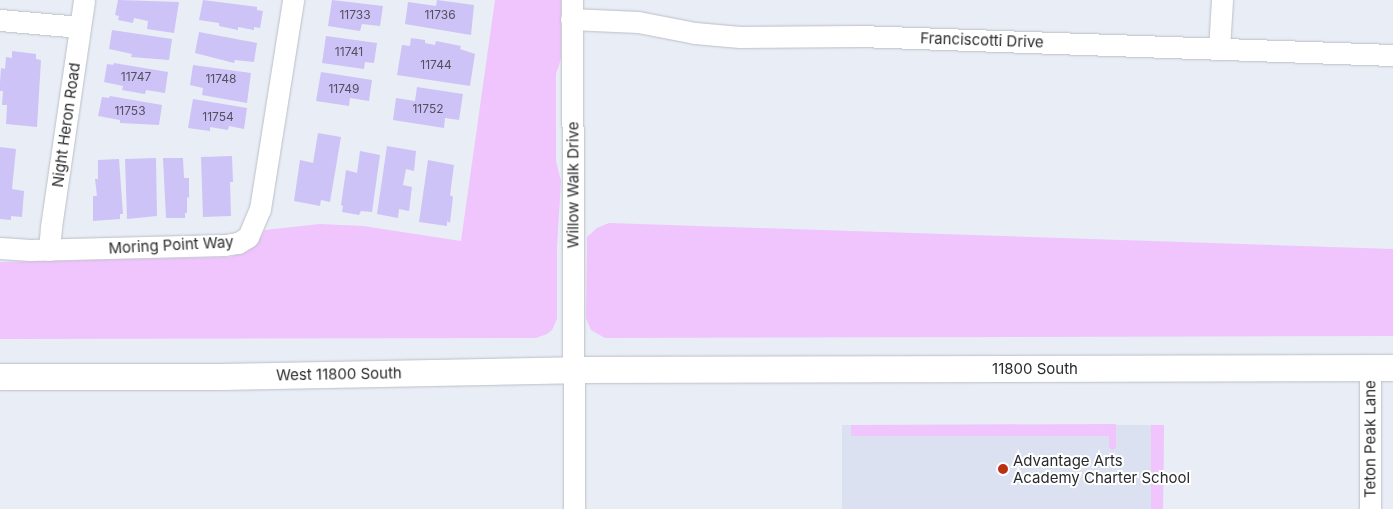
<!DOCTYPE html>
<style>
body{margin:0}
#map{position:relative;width:1393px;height:509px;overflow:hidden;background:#e9edf5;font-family:Inter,sans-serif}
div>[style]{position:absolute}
.built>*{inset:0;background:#dbe1f1}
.green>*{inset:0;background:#f0c4fc}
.building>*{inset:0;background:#cdc3f7}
.roads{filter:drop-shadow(0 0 1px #bbbfc7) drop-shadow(0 0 1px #bbbfc7)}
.minor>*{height:21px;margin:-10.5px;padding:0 10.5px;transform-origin:10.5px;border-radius:10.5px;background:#fff}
.major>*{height:26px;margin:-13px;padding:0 13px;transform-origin:13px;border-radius:13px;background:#fff}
.dots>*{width:14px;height:14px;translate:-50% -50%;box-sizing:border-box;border:2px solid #fff;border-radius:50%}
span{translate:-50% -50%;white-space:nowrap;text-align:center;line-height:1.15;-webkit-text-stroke:4px #fff;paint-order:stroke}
.number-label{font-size:12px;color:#535160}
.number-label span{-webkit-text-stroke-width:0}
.street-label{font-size:15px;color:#2a2b2e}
.poi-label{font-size:15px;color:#2a2b2e}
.left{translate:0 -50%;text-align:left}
</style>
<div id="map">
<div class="built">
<div style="clip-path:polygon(842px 425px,1164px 425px,1163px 509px,842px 509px)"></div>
</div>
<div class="green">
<div style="clip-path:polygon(495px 0,561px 0,561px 59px,556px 74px,556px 161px,561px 181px,557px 247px,557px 319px,552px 330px,547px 334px,536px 338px,0 339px,0 262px,230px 257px,248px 250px,257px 243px,265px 230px,320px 224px,363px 226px,461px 241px)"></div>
<div style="clip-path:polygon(609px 223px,1393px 249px,1393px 336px,605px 338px,591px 330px,586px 318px,587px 245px,587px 237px,597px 228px)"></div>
<div style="clip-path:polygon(1116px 424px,1116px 448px,1112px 450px,1109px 447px,1109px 436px,851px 436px,851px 425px)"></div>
<div style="clip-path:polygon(1151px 425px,1164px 425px,1163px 509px,1151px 509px)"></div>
</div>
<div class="building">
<div style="clip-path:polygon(118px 0,179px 2px,174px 33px,147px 29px,148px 21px,134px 18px,133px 23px,118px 20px,119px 16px,115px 15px)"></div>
<div style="clip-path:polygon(203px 0,257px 7px,257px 10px,263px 11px,260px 28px,254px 27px,254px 30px,238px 27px,238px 30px,219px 26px,219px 23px,199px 20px)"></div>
<div style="clip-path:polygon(332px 0,383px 6px,380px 26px,362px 24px,360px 31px,328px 26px)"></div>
<div style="clip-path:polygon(437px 0,474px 5px,471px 35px,405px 24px,408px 2px,436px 6px)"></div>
<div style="clip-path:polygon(112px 30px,172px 39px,169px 60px,131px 57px,132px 54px,109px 49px)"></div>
<div style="clip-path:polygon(199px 32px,257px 43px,254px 62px,235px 60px,234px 63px,195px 53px)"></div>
<div style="clip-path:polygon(326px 36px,377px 43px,374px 63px,365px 62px,364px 69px,322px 63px)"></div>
<div style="clip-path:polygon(411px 38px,425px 40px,425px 43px,435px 45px,436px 41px,461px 46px,460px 49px,475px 54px,470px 86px,397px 75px,402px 45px,410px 46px)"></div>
<div style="clip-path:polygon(12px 51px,36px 54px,36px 59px,41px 60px,37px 127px,6px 124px,7px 105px,2px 105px,3px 91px,0 91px,0 83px,1px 68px,5px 69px,6px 57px,12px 58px)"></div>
<div style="clip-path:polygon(114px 63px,168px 72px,165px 93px,146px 90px,145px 94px,122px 90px,123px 86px,104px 82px,107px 64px,113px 65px)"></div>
<div style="clip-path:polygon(193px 65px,251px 73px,247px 103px,202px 95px,203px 88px,190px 85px)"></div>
<div style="clip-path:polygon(321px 72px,372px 80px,369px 101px,350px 98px,349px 106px,316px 101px)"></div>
<div style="clip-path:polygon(417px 87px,463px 94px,459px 120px,445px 118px,444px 128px,393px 120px,396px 98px,415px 101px)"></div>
<div style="clip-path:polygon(110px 96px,162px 105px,159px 125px,120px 123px,120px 120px,98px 116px,102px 97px,109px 98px)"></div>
<div style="clip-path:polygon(193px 99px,247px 108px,244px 129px,229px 126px,228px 130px,210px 127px,210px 131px,188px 128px)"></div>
<div style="clip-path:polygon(318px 133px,341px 137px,330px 202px,321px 200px,320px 206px,294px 201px,300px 160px,313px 163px)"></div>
<div style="clip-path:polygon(387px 146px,416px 151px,414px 171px,406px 169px,403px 185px,412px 187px,409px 211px,399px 209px,398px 218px,377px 214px)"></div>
<div style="clip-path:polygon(0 147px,16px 149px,12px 189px,24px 191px,22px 217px,11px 216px,11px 220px,0 219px)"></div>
<div style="clip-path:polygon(360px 151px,380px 155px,372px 212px,361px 211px,359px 215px,342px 212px,343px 206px,341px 205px,346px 170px,357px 173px)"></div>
<div style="clip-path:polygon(232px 156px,233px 182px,230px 182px,231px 216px,203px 217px,201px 157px)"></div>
<div style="clip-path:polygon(156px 158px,157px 216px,127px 219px,125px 159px)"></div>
<div style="clip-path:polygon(163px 158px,183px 158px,184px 178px,189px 178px,189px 198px,187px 197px,187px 213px,185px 213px,185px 218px,166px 218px)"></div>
<div style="clip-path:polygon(119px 159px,123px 214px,120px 214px,120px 219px,93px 221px,93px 196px,97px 196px,95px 179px,98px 179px,98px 160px)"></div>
<div style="clip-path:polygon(428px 160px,454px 165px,450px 195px,453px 197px,450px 223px,447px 221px,447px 226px,419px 222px)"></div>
</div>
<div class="roads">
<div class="minor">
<div style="left:572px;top:0;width:509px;rotate:89.77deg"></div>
<div style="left:571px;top:19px;width:67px;rotate:2.6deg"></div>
<div style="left:638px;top:22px;width:58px;rotate:10.9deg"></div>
<div style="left:695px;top:33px;width:45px;rotate:5.1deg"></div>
<div style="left:740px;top:37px;width:119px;rotate:-0.5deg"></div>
<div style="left:859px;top:36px;width:534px;rotate:2.04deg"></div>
<div style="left:0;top:20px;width:80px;rotate:5deg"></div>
<div style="left:1219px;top:49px;width:49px;rotate:-86.5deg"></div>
<div style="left:0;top:248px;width:30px;rotate:4deg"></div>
<div style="left:30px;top:250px;width:195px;rotate:-1.5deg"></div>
<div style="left:225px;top:245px;width:13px;rotate:-9deg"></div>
<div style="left:238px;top:243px;width:12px;rotate:-31deg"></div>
<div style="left:248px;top:237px;width:30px;rotate:-67deg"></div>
<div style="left:260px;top:209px;width:212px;rotate:-81deg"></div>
<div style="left:49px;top:250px;width:23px;rotate:-85deg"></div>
<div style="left:51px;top:227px;width:229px;rotate:-81.7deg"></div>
<div style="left:1370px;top:509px;width:141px;rotate:-90deg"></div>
</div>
<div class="major">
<div style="left:0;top:377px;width:221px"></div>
<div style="left:221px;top:377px;width:353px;rotate:-1.1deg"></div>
<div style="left:574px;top:370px;width:819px;rotate:-0.14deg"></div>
</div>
</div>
<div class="dots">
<div style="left:1003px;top:469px;background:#bb3011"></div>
</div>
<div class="number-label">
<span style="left:355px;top:15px">11733</span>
<span style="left:440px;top:15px">11736</span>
<span style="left:349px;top:52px">11741</span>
<span style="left:436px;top:65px">11744</span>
<span style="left:136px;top:77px">11747</span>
<span style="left:221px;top:79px">11748</span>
<span style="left:344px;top:89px">11749</span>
<span style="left:428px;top:109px">11752</span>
<span style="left:130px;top:111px">11753</span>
<span style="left:218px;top:117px">11754</span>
</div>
<div class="street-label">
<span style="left:982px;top:40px;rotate:2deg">Franciscotti Drive</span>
<span style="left:66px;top:125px;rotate:-82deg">Night Heron Road</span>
<span style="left:573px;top:185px;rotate:-90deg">Willow Walk Drive</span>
<span style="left:171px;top:245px;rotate:-3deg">Moring Point Way</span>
<span style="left:1035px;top:369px">11800 South</span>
<span style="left:339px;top:374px;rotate:-1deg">West 11800 South</span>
<span style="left:1370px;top:439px;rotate:-90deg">Teton Peak Lane</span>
</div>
<div class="poi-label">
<span class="left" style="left:1013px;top:469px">Advantage Arts<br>Academy Charter School</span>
</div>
</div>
